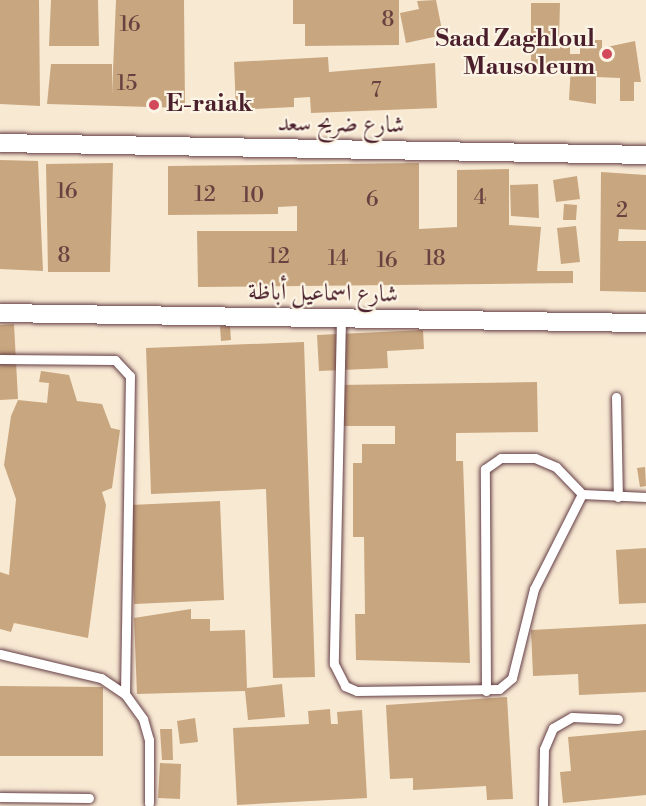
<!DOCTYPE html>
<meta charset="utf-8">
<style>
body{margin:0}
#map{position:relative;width:646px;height:806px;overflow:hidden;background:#f8e9d3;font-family:"Libre Bodoni",Amiri,serif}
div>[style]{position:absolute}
.building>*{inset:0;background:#c8a67f}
.roads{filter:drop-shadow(0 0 2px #643d44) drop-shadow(0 0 2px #643d44)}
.service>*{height:9px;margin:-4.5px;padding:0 4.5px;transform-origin:4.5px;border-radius:4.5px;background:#fff}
.minor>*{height:18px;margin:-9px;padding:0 9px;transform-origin:9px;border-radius:9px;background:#fff}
.dots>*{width:16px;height:16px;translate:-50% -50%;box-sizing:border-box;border:3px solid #fcf5e5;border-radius:50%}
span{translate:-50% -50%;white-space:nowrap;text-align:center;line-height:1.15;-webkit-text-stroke:4.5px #fcf5e5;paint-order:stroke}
.number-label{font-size:21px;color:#6a4140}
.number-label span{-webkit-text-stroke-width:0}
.poi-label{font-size:24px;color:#4a1f2b;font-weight:700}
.right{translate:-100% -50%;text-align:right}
.left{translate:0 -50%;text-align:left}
.street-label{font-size:24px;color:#4a1f2b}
</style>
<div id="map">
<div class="building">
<div style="clip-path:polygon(0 0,39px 0,40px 106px,0 104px)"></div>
<div style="clip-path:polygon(51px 0,98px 0,99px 46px,49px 46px)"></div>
<div style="clip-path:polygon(116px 0,184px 0,185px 108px,47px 104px,51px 64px,112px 64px,112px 94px)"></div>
<div style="clip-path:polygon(293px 0,399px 0,399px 45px,305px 46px,305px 24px,293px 24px)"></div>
<div style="clip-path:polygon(436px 0,443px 35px,406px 43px,400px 13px,419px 9px,417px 1px)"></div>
<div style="clip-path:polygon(531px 3px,560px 3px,559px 41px,570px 41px,570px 54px,580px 54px,580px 40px,602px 40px,602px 48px,635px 41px,641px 82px,634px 82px,634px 101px,620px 101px,620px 78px,596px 77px,596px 104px,569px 100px,571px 65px,531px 66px)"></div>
<div style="clip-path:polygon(328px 57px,329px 72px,435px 63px,437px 108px,311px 113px,310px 97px,294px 98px,294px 107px,236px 110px,234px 62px)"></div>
<div style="clip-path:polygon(0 160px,38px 161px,43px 271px,0 269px)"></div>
<div style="clip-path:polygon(113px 163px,110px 272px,48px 272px,46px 164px)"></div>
<div style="clip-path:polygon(419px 163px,419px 229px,457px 227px,457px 170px,509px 169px,509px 225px,541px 227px,537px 271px,573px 271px,573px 283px,198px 287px,197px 231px,297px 231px,297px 206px,278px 207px,278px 214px,168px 215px,168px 166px)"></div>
<div style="clip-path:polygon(601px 172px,646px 175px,646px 230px,619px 229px,618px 241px,646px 241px,646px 292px,600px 291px)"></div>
<div style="clip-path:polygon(577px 176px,580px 199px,556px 202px,553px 180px)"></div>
<div style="clip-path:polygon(538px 184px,539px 218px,511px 216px,510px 185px)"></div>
<div style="clip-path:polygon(564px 204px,577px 205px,576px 220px,563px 220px)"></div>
<div style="clip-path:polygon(576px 226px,580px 262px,561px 264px,557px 228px)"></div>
<div style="clip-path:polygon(14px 324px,18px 399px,0 400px,0 325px)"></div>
<div style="clip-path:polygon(220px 326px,230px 326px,231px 340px,221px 341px)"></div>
<div style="clip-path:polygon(423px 330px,424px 349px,387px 351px,388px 368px,319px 371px,317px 335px)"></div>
<div style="clip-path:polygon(304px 342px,315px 677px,273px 678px,266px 489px,151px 494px,146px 348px)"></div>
<div style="clip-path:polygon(41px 371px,69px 375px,77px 401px,102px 404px,111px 428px,120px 430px,112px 488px,102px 492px,106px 505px,88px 638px,14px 623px,11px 632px,0 629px,0 572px,9px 575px,16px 499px,4px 465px,11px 416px,18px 400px,47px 403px,49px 383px,39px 382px)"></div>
<div style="clip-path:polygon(537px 382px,538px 432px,456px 433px,456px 461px,463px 461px,470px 663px,356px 660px,355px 614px,365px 614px,364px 537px,353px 537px,353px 463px,362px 463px,362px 444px,395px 444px,395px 426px,339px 426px,339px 385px)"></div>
<div style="clip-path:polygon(645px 467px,646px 486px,640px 487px,637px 468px)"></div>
<div style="clip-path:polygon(220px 501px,224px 600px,134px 604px,130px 505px)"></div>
<div style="clip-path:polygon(646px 548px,646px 603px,619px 604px,616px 550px)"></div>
<div style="clip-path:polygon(191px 609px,191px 619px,210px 619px,210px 631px,245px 630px,247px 688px,282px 684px,285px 717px,248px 720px,245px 691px,137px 694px,134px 618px)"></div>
<div style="clip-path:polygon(646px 624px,646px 692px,579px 695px,578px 674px,533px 676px,531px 630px)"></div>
<div style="clip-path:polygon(0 686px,103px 687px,103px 756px,0 756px)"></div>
<div style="clip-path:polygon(507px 697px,513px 799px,487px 800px,486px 786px,413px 790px,413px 778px,390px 779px,386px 705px)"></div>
<div style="clip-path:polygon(330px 709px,331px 724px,338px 724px,337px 712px,362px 710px,367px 798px,237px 805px,233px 728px,309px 724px,308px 711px)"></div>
<div style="clip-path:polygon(195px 718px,198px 742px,180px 744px,177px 721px)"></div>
<div style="clip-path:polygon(160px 729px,172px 729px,173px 760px,162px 760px)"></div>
<div style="clip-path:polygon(646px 730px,646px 795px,563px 803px,560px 772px,571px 771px,568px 737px)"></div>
<div style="clip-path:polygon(160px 763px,181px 764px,180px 799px,158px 798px)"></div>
</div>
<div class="roads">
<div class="service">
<div style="left:341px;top:318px;width:346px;rotate:91.2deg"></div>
<div style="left:334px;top:664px;width:25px;rotate:63deg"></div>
<div style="left:345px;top:686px;width:13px;rotate:23deg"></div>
<div style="left:357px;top:691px;width:142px;rotate:-0.8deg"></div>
<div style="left:499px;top:689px;width:17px;rotate:-40deg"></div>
<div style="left:512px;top:678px;width:92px;rotate:-76.1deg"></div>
<div style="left:534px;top:589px;width:106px;rotate:-63.2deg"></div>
<div style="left:0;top:359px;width:115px;rotate:0.5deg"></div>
<div style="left:115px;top:360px;width:22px;rotate:47deg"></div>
<div style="left:130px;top:376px;width:318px;rotate:90.9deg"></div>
<div style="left:616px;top:397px;width:100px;rotate:88.9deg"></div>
<div style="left:0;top:654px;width:104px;rotate:13.4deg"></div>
<div style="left:101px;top:678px;width:29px;rotate:34deg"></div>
<div style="left:125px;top:694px;width:31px;rotate:54deg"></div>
<div style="left:143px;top:719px;width:22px;rotate:74deg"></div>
<div style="left:149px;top:740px;width:63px;rotate:90deg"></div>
<div style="left:486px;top:691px;width:222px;rotate:-90.3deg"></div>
<div style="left:485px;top:469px;width:19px;rotate:-35deg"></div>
<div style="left:501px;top:458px;width:34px"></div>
<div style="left:535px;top:458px;width:23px;rotate:23deg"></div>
<div style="left:556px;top:467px;width:37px;rotate:46deg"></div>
<div style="left:582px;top:494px;width:64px;rotate:2.7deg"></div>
<div style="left:0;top:797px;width:89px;rotate:0.6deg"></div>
<div style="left:543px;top:806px;width:57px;rotate:-89deg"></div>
<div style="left:544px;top:749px;width:23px;rotate:-67deg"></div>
<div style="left:553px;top:728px;width:22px;rotate:-30deg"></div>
<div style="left:572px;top:717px;width:46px;rotate:2.5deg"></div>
</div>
<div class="minor">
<div style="left:0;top:143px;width:646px;rotate:1.06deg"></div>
<div style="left:0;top:313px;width:646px;rotate:0.89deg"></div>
</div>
</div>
<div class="dots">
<div style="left:607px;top:54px;background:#d1495b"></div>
<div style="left:154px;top:105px;background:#d1495b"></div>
</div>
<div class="number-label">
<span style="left:388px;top:20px">8</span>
<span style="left:130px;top:25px">16</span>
<span style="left:127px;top:84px">15</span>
<span style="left:376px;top:91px">7</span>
<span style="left:67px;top:192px">16</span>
<span style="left:205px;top:195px">12</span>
<span style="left:253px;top:196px">10</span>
<span style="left:480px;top:198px">4</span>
<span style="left:372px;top:200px">6</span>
<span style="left:622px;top:211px">2</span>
<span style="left:64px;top:256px">8</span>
<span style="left:279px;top:257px">12</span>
<span style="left:338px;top:259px">14</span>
<span style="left:435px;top:259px">18</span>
<span style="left:387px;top:261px">16</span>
</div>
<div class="poi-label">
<span class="right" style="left:595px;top:54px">Saad Zaghloul<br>Mausoleum</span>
<span class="left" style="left:166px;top:105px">E-raiak</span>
</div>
<div class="street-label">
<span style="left:341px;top:125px;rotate:1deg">شارع ضريح سعد</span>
<span style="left:323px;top:294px;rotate:1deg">شارع اسماعيل أباظة</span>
</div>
</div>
